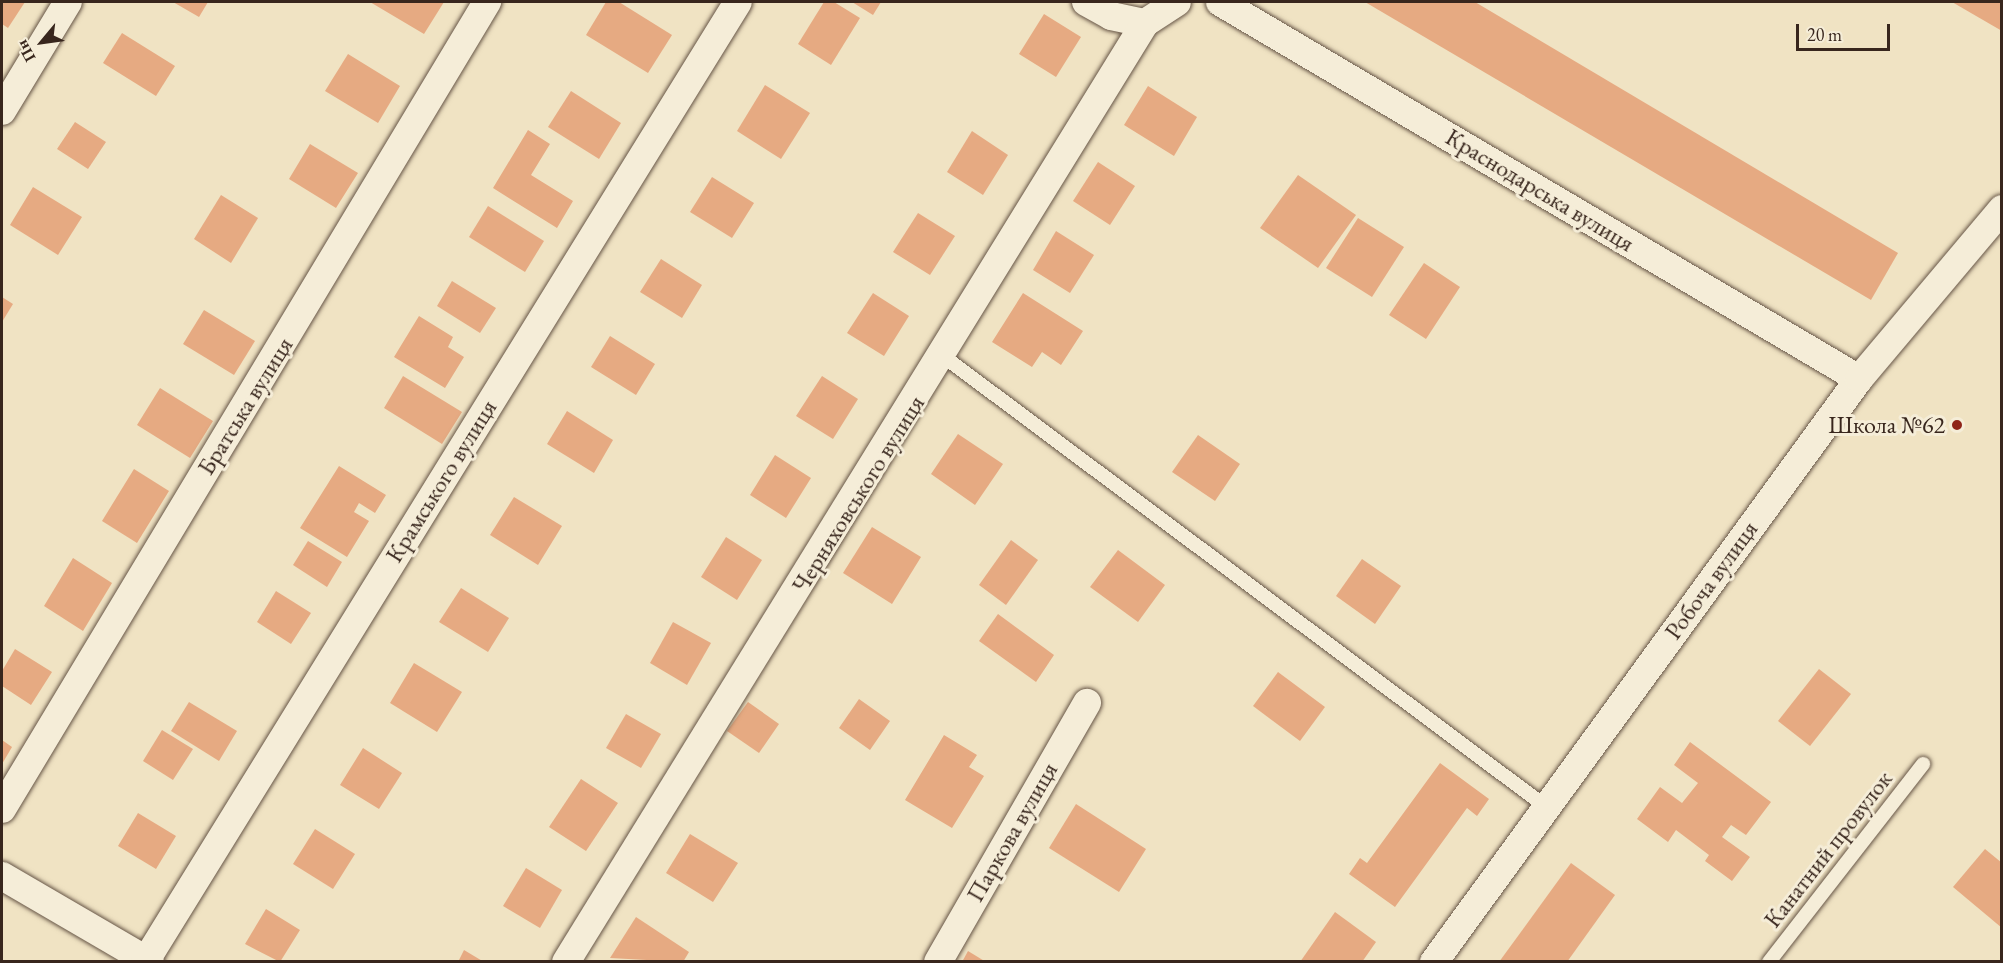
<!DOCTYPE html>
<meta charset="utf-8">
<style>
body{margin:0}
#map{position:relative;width:2003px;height:963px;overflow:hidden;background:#f0e3c3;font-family:"EB Garamond",serif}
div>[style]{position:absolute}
.building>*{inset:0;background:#e6aa82}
.roads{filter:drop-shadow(0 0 2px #665546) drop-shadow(0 0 2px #665546)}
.service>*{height:14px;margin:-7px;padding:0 7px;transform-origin:7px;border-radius:7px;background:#f5edd8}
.minor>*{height:28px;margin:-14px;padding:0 14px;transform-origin:14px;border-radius:14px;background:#f5edd8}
.dots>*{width:16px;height:16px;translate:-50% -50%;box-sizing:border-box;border:3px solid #f5edd8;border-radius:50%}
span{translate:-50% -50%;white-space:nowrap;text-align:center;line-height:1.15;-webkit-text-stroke:6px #f5edd8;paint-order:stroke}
.street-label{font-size:24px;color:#38261d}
.poi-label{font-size:24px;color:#38261d}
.right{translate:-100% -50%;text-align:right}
.frame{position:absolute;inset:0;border:3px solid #38261d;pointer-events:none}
.north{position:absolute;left:12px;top:12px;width:60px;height:60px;-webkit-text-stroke:4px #f5edd8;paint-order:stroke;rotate:241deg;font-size:16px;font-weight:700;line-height:24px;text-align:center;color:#38261d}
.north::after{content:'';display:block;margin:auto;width:21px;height:27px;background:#38261d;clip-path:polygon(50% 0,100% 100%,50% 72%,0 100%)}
.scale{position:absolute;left:1796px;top:24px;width:94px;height:27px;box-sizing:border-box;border:3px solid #38261d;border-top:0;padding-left:8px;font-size:18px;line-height:21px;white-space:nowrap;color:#38261d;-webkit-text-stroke:4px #f5edd8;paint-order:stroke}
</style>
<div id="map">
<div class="building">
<div style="clip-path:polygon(2px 2px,25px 2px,8px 28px,2px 24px)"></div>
<div style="clip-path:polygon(173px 2px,208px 2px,199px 17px)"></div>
<div style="clip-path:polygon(370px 2px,444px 2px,424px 34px)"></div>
<div style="clip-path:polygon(606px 2px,619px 2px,672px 35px,648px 73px,586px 35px)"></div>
<div style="clip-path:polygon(824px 2px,834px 2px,860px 18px,831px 65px,798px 44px)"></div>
<div style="clip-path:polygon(852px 2px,881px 2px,873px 15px)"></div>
<div style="clip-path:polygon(1365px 2px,1475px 2px,1898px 253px,1871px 300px)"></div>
<div style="clip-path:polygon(1952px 2px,2002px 2px,2002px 31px)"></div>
<div style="clip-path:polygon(1044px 14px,1081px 37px,1056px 77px,1019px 54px)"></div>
<div style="clip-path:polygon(122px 33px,175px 66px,156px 96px,103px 63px)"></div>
<div style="clip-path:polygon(348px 54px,400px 86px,378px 123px,325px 91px)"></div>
<div style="clip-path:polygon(765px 85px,810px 113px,781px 159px,737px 131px)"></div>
<div style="clip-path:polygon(1148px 86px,1197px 117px,1174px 156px,1124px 125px)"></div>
<div style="clip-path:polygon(571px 91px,621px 123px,599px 159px,548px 127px)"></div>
<div style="clip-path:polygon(75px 122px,106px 142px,88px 169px,57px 149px)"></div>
<div style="clip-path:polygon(528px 130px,550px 144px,531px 175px,573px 201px,557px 228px,493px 188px)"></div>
<div style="clip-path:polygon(972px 131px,1008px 155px,983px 195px,947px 172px)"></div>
<div style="clip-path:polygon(310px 144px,358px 173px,336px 208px,289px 179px)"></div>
<div style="clip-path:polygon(1098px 162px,1135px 186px,1110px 225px,1073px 201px)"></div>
<div style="clip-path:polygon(1298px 175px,1356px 215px,1318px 268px,1260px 228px)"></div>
<div style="clip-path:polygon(712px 177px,754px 203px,732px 238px,690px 212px)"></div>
<div style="clip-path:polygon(33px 187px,82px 217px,58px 255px,10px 225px)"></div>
<div style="clip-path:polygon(221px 195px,258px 218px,231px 263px,194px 239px)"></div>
<div style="clip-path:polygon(488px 206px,544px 241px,525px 272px,469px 237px)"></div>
<div style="clip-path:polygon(918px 213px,955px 236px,930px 275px,893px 252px)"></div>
<div style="clip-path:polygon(1358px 218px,1404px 247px,1372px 297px,1326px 268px)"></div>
<div style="clip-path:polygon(1056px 231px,1094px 255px,1070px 293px,1033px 270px)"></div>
<div style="clip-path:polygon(661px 259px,702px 285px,682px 318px,640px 292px)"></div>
<div style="clip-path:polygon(1424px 263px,1460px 287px,1426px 339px,1389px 315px)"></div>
<div style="clip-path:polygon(452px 281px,496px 308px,480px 333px,437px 306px)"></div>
<div style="clip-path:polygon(873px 293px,909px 316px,884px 356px,847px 333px)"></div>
<div style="clip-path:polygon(1023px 293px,1083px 331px,1061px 365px,1042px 352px,1032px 367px,992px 342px)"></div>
<div style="clip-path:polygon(2px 297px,13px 304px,2px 322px)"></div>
<div style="clip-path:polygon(204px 310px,255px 341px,234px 375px,183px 344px)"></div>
<div style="clip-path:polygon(419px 316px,453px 337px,448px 347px,464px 357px,445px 388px,394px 357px)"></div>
<div style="clip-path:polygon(610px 336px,655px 364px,636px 395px,591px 367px)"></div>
<div style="clip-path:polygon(403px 376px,462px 412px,442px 444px,384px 408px)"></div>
<div style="clip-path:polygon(822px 376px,858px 399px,833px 439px,796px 416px)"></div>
<div style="clip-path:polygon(160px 388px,213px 421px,190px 458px,137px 425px)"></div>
<div style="clip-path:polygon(567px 411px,613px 440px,594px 473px,547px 444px)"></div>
<div style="clip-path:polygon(958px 434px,1003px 464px,975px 505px,931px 474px)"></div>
<div style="clip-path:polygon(1198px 435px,1240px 464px,1215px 501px,1172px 472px)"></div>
<div style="clip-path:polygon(775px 455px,811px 478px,786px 518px,750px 495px)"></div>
<div style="clip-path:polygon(339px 466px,386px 495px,375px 513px,359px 503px,354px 512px,369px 521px,347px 557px,300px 528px)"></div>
<div style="clip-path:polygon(134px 469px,169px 491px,137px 543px,102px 521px)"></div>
<div style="clip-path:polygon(514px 497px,562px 526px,538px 565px,490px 535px)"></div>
<div style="clip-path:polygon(872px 527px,921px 557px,892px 604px,843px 573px)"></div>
<div style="clip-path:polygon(726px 537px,762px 560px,737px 600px,701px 577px)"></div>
<div style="clip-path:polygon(1011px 540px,1038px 560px,1006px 605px,979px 585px)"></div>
<div style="clip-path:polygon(308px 541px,342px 562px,327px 587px,293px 565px)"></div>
<div style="clip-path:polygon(1118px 550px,1165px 585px,1138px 622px,1090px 587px)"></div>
<div style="clip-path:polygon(73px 558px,112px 583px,83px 631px,44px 606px)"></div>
<div style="clip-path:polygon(1362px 559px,1401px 586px,1375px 624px,1336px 596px)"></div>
<div style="clip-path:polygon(461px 588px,509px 618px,488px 652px,439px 622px)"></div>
<div style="clip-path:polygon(276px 591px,311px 613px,291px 644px,257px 622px)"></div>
<div style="clip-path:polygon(998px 614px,1054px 655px,1036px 682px,979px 641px)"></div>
<div style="clip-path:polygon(673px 622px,711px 643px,687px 685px,650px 663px)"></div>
<div style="clip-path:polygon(15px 649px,52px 672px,31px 705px,2px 686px,2px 671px)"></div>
<div style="clip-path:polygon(414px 663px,462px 692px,437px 732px,390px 703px)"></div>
<div style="clip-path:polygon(1819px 669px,1851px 694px,1810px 746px,1778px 721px)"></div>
<div style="clip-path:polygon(1278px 672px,1325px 707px,1300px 741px,1253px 706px)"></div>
<div style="clip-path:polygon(859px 699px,890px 721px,870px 750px,839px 728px)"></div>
<div style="clip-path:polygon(189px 702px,237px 731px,219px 761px,171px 731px)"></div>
<div style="clip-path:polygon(748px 702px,779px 724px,759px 753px,727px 731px)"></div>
<div style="clip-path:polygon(626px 714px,661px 734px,641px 768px,606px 748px)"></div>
<div style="clip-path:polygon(162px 730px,193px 749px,173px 780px,143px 761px)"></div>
<div style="clip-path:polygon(944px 735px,977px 755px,969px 767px,984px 776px,952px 828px,905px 800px)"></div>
<div style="clip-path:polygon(2px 740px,12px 747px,2px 764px)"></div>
<div style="clip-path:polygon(1690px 742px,1771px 802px,1746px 835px,1731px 825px,1722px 837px,1750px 857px,1732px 881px,1705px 861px,1709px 855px,1676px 830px,1668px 842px,1637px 819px,1660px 787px,1682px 803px,1698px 783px,1674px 765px)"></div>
<div style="clip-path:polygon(363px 748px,402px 773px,379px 809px,340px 785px)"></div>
<div style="clip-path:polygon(1440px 763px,1489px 799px,1477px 816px,1467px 808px,1395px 907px,1349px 874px,1360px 858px,1367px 863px)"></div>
<div style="clip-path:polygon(581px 779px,618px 803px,586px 851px,549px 827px)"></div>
<div style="clip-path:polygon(1076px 804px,1146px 849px,1119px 892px,1049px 848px)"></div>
<div style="clip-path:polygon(138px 813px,176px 836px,156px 869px,118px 846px)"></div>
<div style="clip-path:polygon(315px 829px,355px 854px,333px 889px,293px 864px)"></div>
<div style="clip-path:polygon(690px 834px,738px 863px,713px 902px,666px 873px)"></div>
<div style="clip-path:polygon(1985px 849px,2002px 863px,2002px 928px,1953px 887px)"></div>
<div style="clip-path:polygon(1571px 863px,1615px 895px,1567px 962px,1499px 962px)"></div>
<div style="clip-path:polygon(526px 868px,562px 890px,540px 928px,503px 906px)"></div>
<div style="clip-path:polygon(266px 909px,300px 930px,280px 962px,245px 944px)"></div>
<div style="clip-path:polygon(1335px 912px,1376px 942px,1362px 962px,1300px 962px)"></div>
<div style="clip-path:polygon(636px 917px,689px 952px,683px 962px,610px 958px)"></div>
<div style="clip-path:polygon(464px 950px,484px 962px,458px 962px)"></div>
<div style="clip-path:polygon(968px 951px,986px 962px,962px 962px)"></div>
</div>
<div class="roads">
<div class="service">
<div style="left:943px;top:356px;width:752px;rotate:36.78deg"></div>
<div style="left:1769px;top:962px;width:251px;rotate:-52.1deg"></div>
</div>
<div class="minor">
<div style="left:1086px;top:2px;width:29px;rotate:29deg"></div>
<div style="left:1111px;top:16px;width:35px;rotate:12deg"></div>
<div style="left:1145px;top:23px;width:38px;rotate:-33deg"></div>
<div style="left:1220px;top:2px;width:742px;rotate:30.54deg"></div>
<div style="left:2px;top:111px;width:127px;rotate:-58.8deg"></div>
<div style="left:2px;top:809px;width:942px;rotate:-58.99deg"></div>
<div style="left:2px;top:876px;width:171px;rotate:30.2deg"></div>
<div style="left:145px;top:962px;width:1128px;rotate:-58.3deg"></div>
<div style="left:566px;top:962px;width:1103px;rotate:-58.34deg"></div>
<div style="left:938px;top:962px;width:299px;rotate:-60.1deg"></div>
<div style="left:1434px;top:962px;width:721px;rotate:-53.91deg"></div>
<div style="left:1859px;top:379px;width:222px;rotate:-49.9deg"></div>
</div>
</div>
<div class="dots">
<div style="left:1957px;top:425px;background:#8f2418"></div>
</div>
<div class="street-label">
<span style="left:1540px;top:190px;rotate:31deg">Краснодарська вулиця</span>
<span style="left:245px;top:406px;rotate:-58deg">Братська вулиця</span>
<span style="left:441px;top:481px;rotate:-58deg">Крамського вулиця</span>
<span style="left:858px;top:494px;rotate:-58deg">Черняховського вулиця</span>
<span style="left:1711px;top:580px;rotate:-54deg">Робоча вулиця</span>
<span style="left:1012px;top:832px;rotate:-60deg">Паркова вулиця</span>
<span style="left:1828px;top:849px;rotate:-52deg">Канатний провулок</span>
</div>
<div class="poi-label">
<span class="right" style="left:1945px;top:425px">Школа №62</span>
</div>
<div class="frame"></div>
<div class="north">Пн</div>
<div class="scale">20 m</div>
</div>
